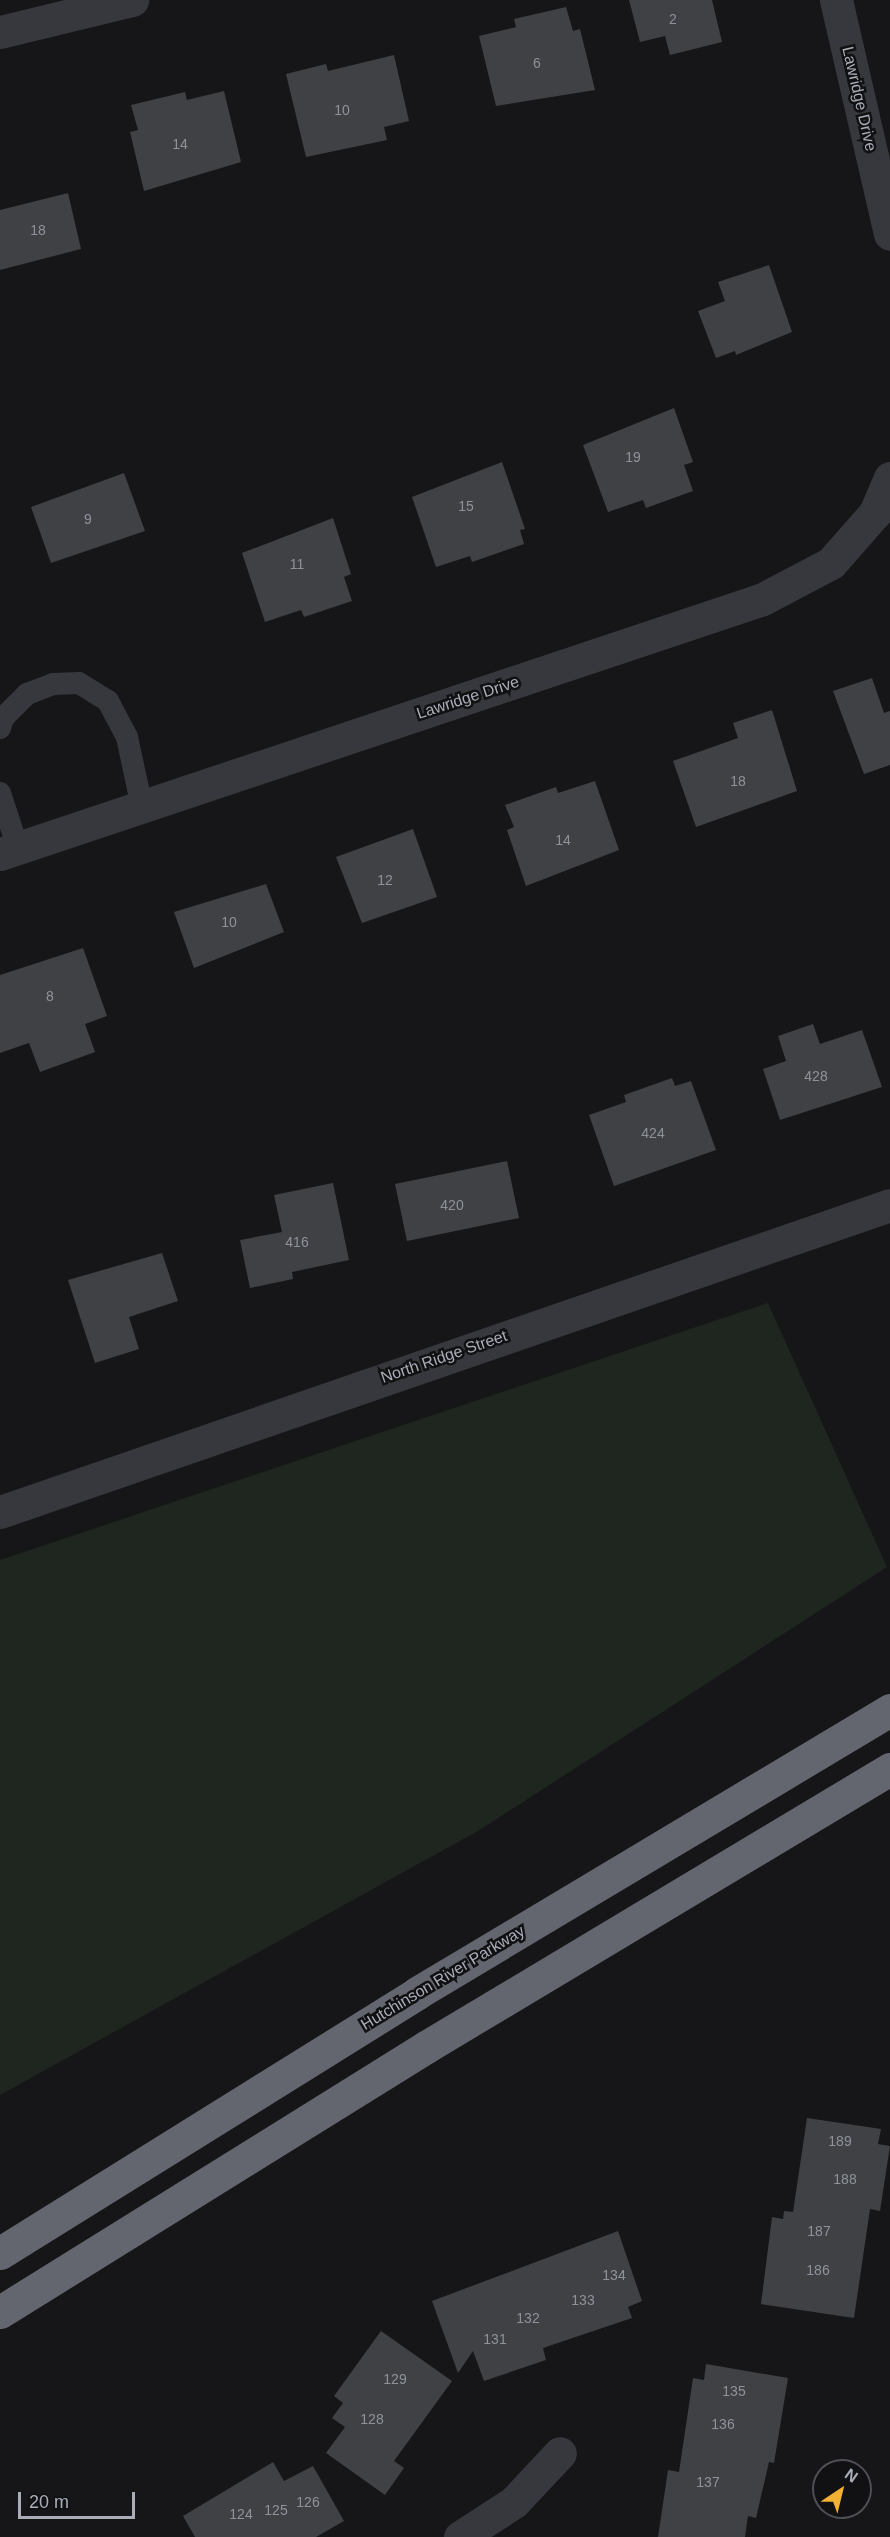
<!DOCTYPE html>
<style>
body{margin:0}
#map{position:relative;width:890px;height:2537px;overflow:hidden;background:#161618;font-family:Arial,sans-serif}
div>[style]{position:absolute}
.green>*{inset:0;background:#1e261f}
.building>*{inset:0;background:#404145}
.service>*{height:22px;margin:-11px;padding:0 11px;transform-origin:11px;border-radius:11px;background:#37383d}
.minor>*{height:33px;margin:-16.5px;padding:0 16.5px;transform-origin:16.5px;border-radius:16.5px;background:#37383d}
.tertiary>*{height:33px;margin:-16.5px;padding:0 16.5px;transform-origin:16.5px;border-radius:16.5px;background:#37383d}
.motorway>*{height:33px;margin:-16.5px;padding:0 16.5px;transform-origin:16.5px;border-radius:16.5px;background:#63666e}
span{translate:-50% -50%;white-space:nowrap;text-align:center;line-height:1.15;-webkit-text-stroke:5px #111113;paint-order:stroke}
.number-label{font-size:14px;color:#8e929b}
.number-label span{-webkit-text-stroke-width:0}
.street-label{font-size:16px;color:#a8adb8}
.north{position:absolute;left:812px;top:2459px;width:60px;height:60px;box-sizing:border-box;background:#111113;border:2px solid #4d4f55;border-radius:50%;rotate:35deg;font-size:16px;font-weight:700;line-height:24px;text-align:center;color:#a8adb8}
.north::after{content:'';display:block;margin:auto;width:21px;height:27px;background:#f2b134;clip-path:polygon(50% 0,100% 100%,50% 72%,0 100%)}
.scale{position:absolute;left:18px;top:2492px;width:117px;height:27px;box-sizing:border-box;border:3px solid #a8adb8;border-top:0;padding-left:8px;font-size:18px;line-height:21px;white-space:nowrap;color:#a8adb8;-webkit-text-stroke:4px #111113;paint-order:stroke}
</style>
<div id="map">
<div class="green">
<div style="clip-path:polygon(768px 1303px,887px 1567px,478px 1831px,0 2095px,0 1560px)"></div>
</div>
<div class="building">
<div style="clip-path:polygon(629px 0,712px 0,722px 42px,670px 55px,665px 36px,640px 42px)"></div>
<div style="clip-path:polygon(566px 7px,573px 31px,580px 29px,595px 90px,496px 106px,479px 36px,516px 27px,514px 19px)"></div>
<div style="clip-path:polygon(394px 55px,409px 121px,384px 127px,387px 140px,306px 157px,286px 74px,326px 64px,328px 71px)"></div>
<div style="clip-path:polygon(224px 91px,241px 162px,144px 191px,130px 132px,138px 130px,131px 105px,185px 92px,187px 100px)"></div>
<div style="clip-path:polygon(68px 193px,81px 249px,0 270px,0 210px)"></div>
<div style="clip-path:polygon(769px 265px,792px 332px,736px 355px,735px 351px,716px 358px,698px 311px,725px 301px,718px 282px)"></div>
<div style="clip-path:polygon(674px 408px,693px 462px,684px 465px,693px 491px,646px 508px,643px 500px,608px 512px,583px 445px)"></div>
<div style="clip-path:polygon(502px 462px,525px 529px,520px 530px,524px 544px,472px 562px,470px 556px,436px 567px,412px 497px)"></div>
<div style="clip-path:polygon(124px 473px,145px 531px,51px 563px,31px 507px)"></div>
<div style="clip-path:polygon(333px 518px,351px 574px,344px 577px,352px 601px,304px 617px,301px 610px,265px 622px,242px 553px)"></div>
<div style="clip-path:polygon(872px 678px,884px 713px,890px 711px,890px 765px,864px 774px,833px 691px)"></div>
<div style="clip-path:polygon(772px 710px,797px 791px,696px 827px,673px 761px,738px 738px,733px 723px)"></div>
<div style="clip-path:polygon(595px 781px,619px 850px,526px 886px,507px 830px,514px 827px,505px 805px,556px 787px,558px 793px)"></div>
<div style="clip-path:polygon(413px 829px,437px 897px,362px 923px,336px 857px)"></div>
<div style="clip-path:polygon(266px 884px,284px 932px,194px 968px,174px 912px)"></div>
<div style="clip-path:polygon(83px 948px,107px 1016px,85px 1024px,95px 1052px,40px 1072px,29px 1043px,0 1053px,0 975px)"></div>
<div style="clip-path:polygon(813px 1024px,820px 1044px,862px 1030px,882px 1087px,780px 1120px,763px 1069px,786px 1061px,778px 1036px)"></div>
<div style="clip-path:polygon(672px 1078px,675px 1086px,691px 1081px,716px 1150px,614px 1186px,589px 1115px,626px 1102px,624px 1095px)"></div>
<div style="clip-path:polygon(507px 1161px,519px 1218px,407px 1241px,395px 1184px)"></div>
<div style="clip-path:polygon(333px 1183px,349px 1260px,292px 1272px,293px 1279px,250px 1288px,240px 1240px,282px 1232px,274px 1195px)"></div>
<div style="clip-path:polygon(162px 1253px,178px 1301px,129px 1317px,139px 1349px,95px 1363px,68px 1280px)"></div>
<div style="clip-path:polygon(807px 2118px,881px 2129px,878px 2144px,890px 2146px,880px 2211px,870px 2209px,854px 2318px,761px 2304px,772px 2217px,783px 2219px,784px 2211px,793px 2212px)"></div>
<div style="clip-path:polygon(618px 2231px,642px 2301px,628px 2307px,632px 2318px,543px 2348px,546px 2360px,484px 2381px,473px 2351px,458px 2373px,432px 2301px)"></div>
<div style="clip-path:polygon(381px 2331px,452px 2381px,394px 2461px,404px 2468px,385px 2495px,326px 2453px,345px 2427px,332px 2418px,343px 2403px,334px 2396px)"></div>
<div style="clip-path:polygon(706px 2364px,788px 2378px,774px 2463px,769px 2462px,756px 2518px,748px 2516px,745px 2537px,658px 2537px,668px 2470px,679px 2472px,693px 2378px,704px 2380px)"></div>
<div style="clip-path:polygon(273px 2462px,284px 2481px,313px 2466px,344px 2521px,316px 2537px,195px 2537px,183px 2516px)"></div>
</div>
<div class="service">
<div style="left:0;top:728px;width:10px;rotate:-73deg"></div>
<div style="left:3px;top:718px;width:34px;rotate:-45deg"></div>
<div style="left:27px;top:694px;width:28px;rotate:-21deg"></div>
<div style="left:53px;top:684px;width:26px;rotate:-2deg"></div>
<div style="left:79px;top:683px;width:34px;rotate:32deg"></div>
<div style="left:108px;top:701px;width:41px;rotate:62.2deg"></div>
<div style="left:127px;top:737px;width:72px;rotate:77.9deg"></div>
<div style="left:0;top:793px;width:58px;rotate:71.9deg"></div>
</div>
<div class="minor">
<div style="left:836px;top:0;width:240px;rotate:77deg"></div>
<div style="left:0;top:32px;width:136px;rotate:-13.6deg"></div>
<div style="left:0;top:854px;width:804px;rotate:-18.48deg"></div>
<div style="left:763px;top:599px;width:77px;rotate:-27.9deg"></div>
<div style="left:831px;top:563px;width:67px;rotate:-48.7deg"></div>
<div style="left:875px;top:513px;width:38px;rotate:-67deg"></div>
<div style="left:460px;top:2537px;width:64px;rotate:-32.9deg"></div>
<div style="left:514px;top:2502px;width:67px;rotate:-46.8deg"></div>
</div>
<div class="tertiary">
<div style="left:0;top:1512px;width:941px;rotate:-19.03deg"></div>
</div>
<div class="motorway">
<div style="left:0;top:2253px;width:491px;rotate:-31.9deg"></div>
<div style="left:417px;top:1993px;width:551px;rotate:-30.89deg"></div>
<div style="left:0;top:2312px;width:502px;rotate:-31.88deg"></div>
<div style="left:426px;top:2047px;width:541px;rotate:-30.93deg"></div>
</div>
<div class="number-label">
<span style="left:673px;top:19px">2</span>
<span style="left:537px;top:63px">6</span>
<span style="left:342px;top:110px">10</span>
<span style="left:180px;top:144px">14</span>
<span style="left:38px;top:230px">18</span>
<span style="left:633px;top:457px">19</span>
<span style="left:466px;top:506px">15</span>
<span style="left:88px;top:519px">9</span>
<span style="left:297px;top:564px">11</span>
<span style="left:738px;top:781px">18</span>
<span style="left:563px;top:840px">14</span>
<span style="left:385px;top:880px">12</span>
<span style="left:229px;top:922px">10</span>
<span style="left:50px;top:996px">8</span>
<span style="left:816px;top:1076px">428</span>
<span style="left:653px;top:1133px">424</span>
<span style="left:452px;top:1205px">420</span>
<span style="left:297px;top:1242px">416</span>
<span style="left:840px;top:2141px">189</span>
<span style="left:845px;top:2179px">188</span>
<span style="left:819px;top:2231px">187</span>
<span style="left:818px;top:2270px">186</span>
<span style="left:614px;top:2275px">134</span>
<span style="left:583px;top:2300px">133</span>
<span style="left:528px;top:2318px">132</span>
<span style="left:495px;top:2339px">131</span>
<span style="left:395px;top:2379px">129</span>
<span style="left:734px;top:2391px">135</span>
<span style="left:372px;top:2419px">128</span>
<span style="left:723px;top:2424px">136</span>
<span style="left:708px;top:2482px">137</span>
<span style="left:308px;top:2502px">126</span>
<span style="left:276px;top:2510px">125</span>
<span style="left:241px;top:2514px">124</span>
</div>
<div class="street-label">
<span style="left:859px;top:99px;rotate:77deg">Lawridge Drive</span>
<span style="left:468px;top:698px;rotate:-18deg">Lawridge Drive</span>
<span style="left:444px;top:1357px;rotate:-19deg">North Ridge Street</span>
<span style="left:443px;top:1978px;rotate:-31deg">Hutchinson River Parkway</span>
</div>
<div class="north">N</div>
<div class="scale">20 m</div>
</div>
